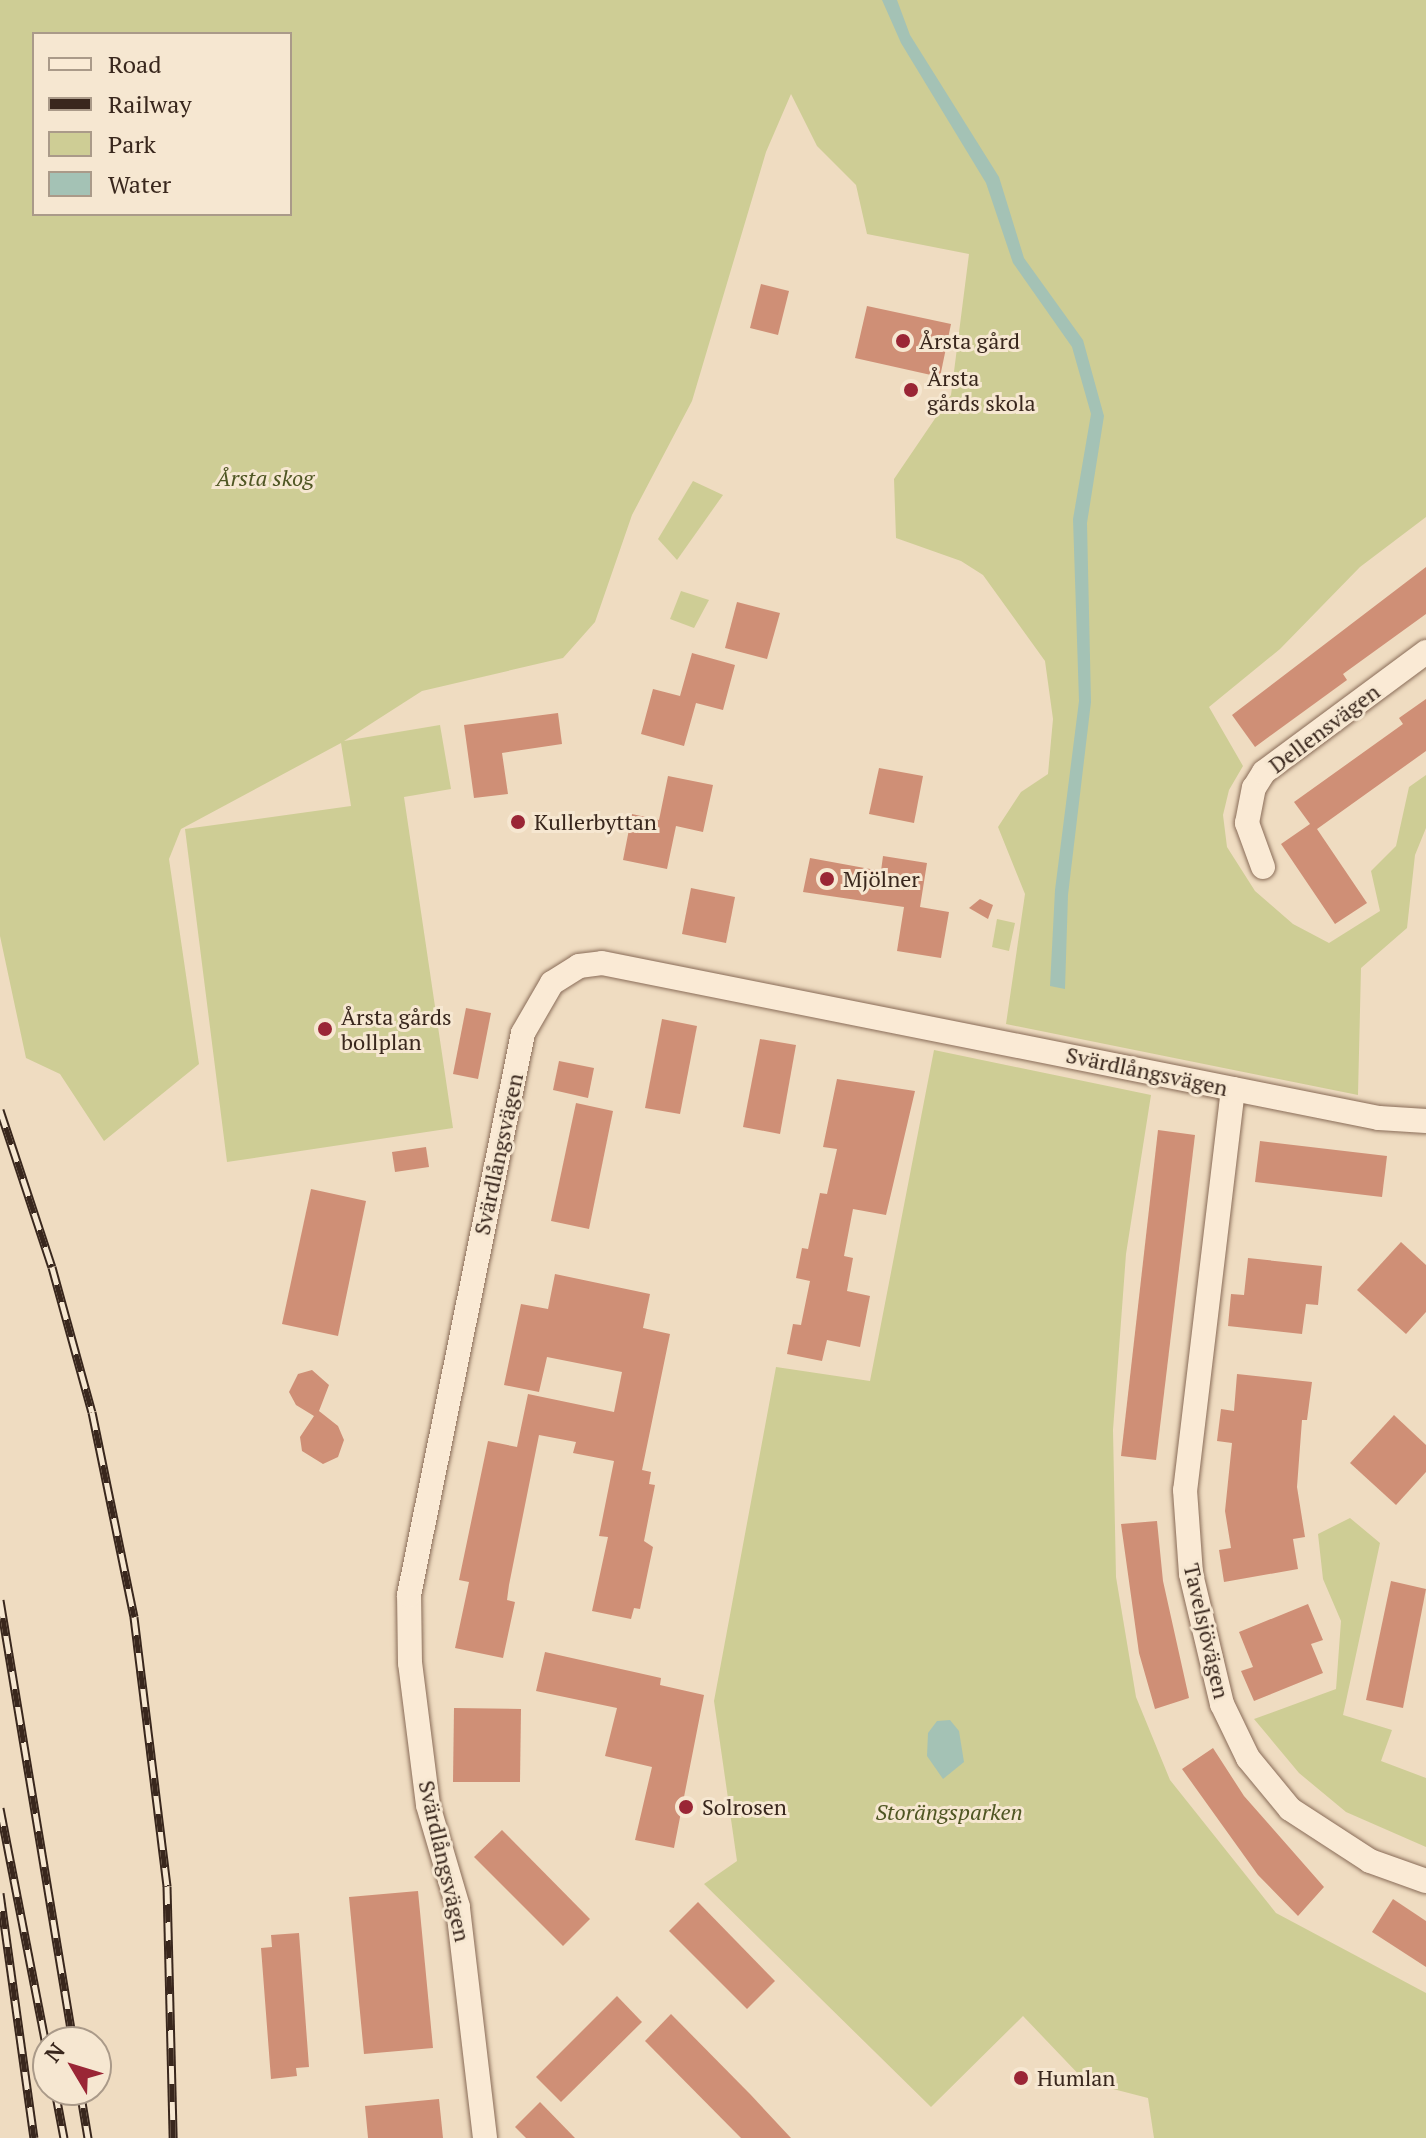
<!DOCTYPE html>
<meta charset="utf-8">
<style>
body{margin:0}
#map{position:relative;width:1426px;height:2138px;overflow:hidden;background:#efdcc1;font-family:"PT Serif",serif}
div>[style]{position:absolute}
.green>*{inset:0;background:#cecd95}
.water>*{inset:0;background:#a4c2b5}
.building>*{inset:0;background:#cf8f76}
.roads{filter:drop-shadow(0 0 2px #896c58) drop-shadow(0 0 2px #896c58)}
.street>*{height:24px;margin:-12px;padding:0 12px;transform-origin:12px;border-radius:12px;background:#faead5}
.rail>*{height:9px;margin-top:-4.5px;transform-origin:0;background:repeating-linear-gradient(90deg,#f6e7d1 0 18px,#39271d 0 36px);box-sizing:border-box;border-block:2px solid #39271d}
.dots>*{width:22px;height:22px;translate:-50% -50%;box-sizing:border-box;border:4px solid #f6e7d1;border-radius:50%}
span{translate:-50% -50%;white-space:nowrap;text-align:center;line-height:1.15;-webkit-text-stroke:6px #f6e7d1;paint-order:stroke}
.poi-label{font-size:22px;color:#39271d}
.left{translate:0 -50%;text-align:left}
.park-label{font-size:22px;color:#4f5623;font-style:italic}
.street-label{font-size:22px;color:#39271d}
.legend{position:absolute;left:32px;top:32px;width:260px;height:184px;box-sizing:border-box;background:#f6e7d1;border:2px solid #aa9a89;margin:0;padding:10px 14px;list-style:none;font-size:24px;color:#39271d}
.legend li{display:flex;align-items:center;gap:16px;height:40px}
.legend b{width:40px;border:2px solid #aa9a89}
.north{position:absolute;left:32px;top:2026px;width:80px;height:80px;box-sizing:border-box;background:#f6e7d1;border:2px solid #aa9a89;border-radius:50%;rotate:308deg;font-size:22px;font-weight:700;line-height:32px;text-align:center;color:#39271d}
.north::after{content:'';display:block;margin:auto;width:28px;height:36px;background:#9a2636;clip-path:polygon(50% 0,100% 100%,50% 72%,0 100%)}
</style>
<div id="map">
<div class="green">
<div style="clip-path:polygon(evenodd,0 0,1426px 0,1426px 517px,1360px 567px,1280px 649px,1209px 707px,1243px 766px,1229px 790px,1223px 815px,1227px 847px,1255px 891px,1293px 924px,1329px 943px,1380px 911px,1371px 871px,1396px 846px,1409px 787px,1426px 775px,1426px 828px,1415px 855px,1407px 928px,1361px 968px,1358px 1095px,1006px 1024px,1025px 894px,998px 827px,1021px 792px,1048px 774px,1053px 719px,1045px 661px,983px 575px,961px 561px,896px 538px,894px 479px,951px 395px,969px 254px,867px 234px,856px 185px,817px 146px,791px 94px,766px 152px,692px 401px,632px 515px,595px 622px,563px 658px,422px 691px,344px 741px,440px 725px,451px 789px,404px 797px,453px 1128px,227px 1162px,185px 829px,351px 806px,341px 743px,181px 829px,169px 859px,199px 1064px,104px 1141px,60px 1074px,26px 1058px,0 936px,0 0,34px 34px,290px 34px,290px 214px,34px 214px,34px 34px)"></div>
<div style="clip-path:polygon(693px 481px,723px 495px,677px 560px,658px 539px)"></div>
<div style="clip-path:polygon(681px 591px,709px 600px,694px 628px,670px 619px)"></div>
<div style="clip-path:polygon(997px 919px,1015px 923px,1009px 951px,992px 947px)"></div>
<div style="clip-path:polygon(934px 1050px,1151px 1095px,1126px 1254px,1113px 1430px,1116px 1577px,1136px 1697px,1170px 1780px,1276px 1913px,1426px 1993px,1426px 2138px,1154px 2138px,1148px 2098px,1086px 2082px,1023px 2016px,931px 2107px,704px 1884px,737px 1861px,714px 1701px,776px 1367px,870px 1381px)"></div>
<div style="clip-path:polygon(1350px 1518px,1380px 1543px,1343px 1715px,1392px 1730px,1381px 1761px,1426px 1778px,1426px 1847px,1346px 1812px,1299px 1773px,1254px 1719px,1336px 1689px,1341px 1621px,1323px 1579px,1318px 1534px)"></div>
</div>
<div class="water">
<div style="clip-path:polygon(882px 0,897px 0,910px 35px,999px 177px,1024px 258px,1083px 340px,1104px 416px,1087px 523px,1091px 702px,1068px 895px,1065px 989px,1050px 986px,1055px 890px,1079px 701px,1073px 519px,1091px 414px,1072px 347px,1013px 263px,986px 183px,901px 43px)"></div>
<div style="clip-path:polygon(950px 1720px,959px 1731px,964px 1762px,943px 1779px,927px 1756px,928px 1733px,937px 1721px)"></div>
</div>
<div class="building">
<div style="clip-path:polygon(761px 284px,789px 291px,778px 335px,750px 328px)"></div>
<div style="clip-path:polygon(867px 306px,951px 324px,940px 377px,855px 358px)"></div>
<div style="clip-path:polygon(1426px 567px,1426px 614px,1343px 674px,1347px 680px,1255px 747px,1232px 715px)"></div>
<div style="clip-path:polygon(737px 602px,780px 613px,767px 659px,725px 648px)"></div>
<div style="clip-path:polygon(692px 653px,735px 665px,723px 710px,696px 703px,684px 746px,641px 734px,653px 689px,680px 696px)"></div>
<div style="clip-path:polygon(1426px 699px,1426px 751px,1317px 829px,1367px 903px,1335px 924px,1281px 844px,1310px 824px,1294px 802px,1403px 724px,1399px 718px)"></div>
<div style="clip-path:polygon(558px 713px,562px 744px,502px 753px,508px 794px,474px 798px,464px 725px)"></div>
<div style="clip-path:polygon(879px 768px,923px 776px,914px 823px,869px 814px)"></div>
<div style="clip-path:polygon(668px 776px,713px 785px,703px 832px,676px 826px,667px 869px,623px 860px,632px 814px,659px 820px)"></div>
<div style="clip-path:polygon(883px 856px,927px 863px,920px 907px,949px 912px,941px 958px,897px 951px,904px 907px,803px 892px,810px 858px,881px 871px)"></div>
<div style="clip-path:polygon(691px 888px,735px 897px,726px 943px,682px 934px)"></div>
<div style="clip-path:polygon(980px 899px,993px 905px,988px 919px,969px 908px)"></div>
<div style="clip-path:polygon(466px 1008px,491px 1013px,478px 1079px,453px 1074px)"></div>
<div style="clip-path:polygon(662px 1019px,697px 1026px,680px 1114px,645px 1108px)"></div>
<div style="clip-path:polygon(760px 1039px,796px 1045px,780px 1134px,743px 1127px)"></div>
<div style="clip-path:polygon(559px 1061px,594px 1068px,588px 1098px,553px 1090px)"></div>
<div style="clip-path:polygon(837px 1079px,915px 1091px,886px 1215px,853px 1209px,844px 1256px,853px 1258px,847px 1291px,870px 1296px,860px 1347px,827px 1340px,822px 1361px,787px 1354px,793px 1324px,801px 1325px,810px 1281px,796px 1278px,802px 1248px,808px 1249px,820px 1193px,827px 1194px,837px 1149px,823px 1147px)"></div>
<div style="clip-path:polygon(576px 1103px,613px 1111px,589px 1229px,551px 1221px)"></div>
<div style="clip-path:polygon(1158px 1130px,1195px 1135px,1156px 1460px,1121px 1456px)"></div>
<div style="clip-path:polygon(1260px 1141px,1387px 1156px,1382px 1197px,1255px 1182px)"></div>
<div style="clip-path:polygon(426px 1147px,429px 1167px,395px 1172px,392px 1152px)"></div>
<div style="clip-path:polygon(311px 1189px,366px 1201px,338px 1336px,282px 1324px)"></div>
<div style="clip-path:polygon(1401px 1242px,1426px 1265px,1426px 1312px,1406px 1334px,1357px 1290px)"></div>
<div style="clip-path:polygon(1248px 1258px,1322px 1266px,1318px 1305px,1306px 1304px,1302px 1334px,1228px 1326px,1231px 1294px,1244px 1295px)"></div>
<div style="clip-path:polygon(555px 1274px,650px 1294px,643px 1328px,670px 1334px,642px 1470px,651px 1472px,649px 1484px,655px 1485px,644px 1541px,653px 1547px,640px 1609px,634px 1608px,631px 1619px,592px 1611px,608px 1537px,599px 1536px,614px 1461px,573px 1453px,576px 1442px,539px 1435px,509px 1585px,507px 1600px,515px 1602px,503px 1658px,455px 1648px,469px 1582px,459px 1580px,488px 1441px,517px 1447px,528px 1394px,614px 1412px,622px 1372px,547px 1357px,539px 1392px,504px 1385px,521px 1304px,548px 1309px)"></div>
<div style="clip-path:polygon(312px 1370px,329px 1385px,319px 1411px,338px 1426px,344px 1440px,338px 1457px,323px 1464px,302px 1451px,300px 1437px,314px 1416px,296px 1405px,289px 1392px,298px 1374px)"></div>
<div style="clip-path:polygon(1237px 1374px,1312px 1382px,1307px 1420px,1302px 1420px,1297px 1487px,1305px 1537px,1293px 1539px,1298px 1569px,1224px 1582px,1219px 1550px,1231px 1548px,1225px 1511px,1232px 1443px,1217px 1441px,1221px 1409px,1234px 1411px)"></div>
<div style="clip-path:polygon(1394px 1415px,1426px 1445px,1426px 1472px,1396px 1505px,1350px 1463px)"></div>
<div style="clip-path:polygon(1157px 1521px,1163px 1581px,1189px 1698px,1155px 1709px,1139px 1653px,1121px 1524px)"></div>
<div style="clip-path:polygon(1391px 1581px,1426px 1589px,1403px 1708px,1366px 1700px)"></div>
<div style="clip-path:polygon(1308px 1604px,1323px 1640px,1311px 1644px,1323px 1673px,1254px 1701px,1241px 1671px,1253px 1667px,1239px 1632px)"></div>
<div style="clip-path:polygon(545px 1652px,661px 1678px,660px 1685px,704px 1695px,674px 1848px,635px 1840px,652px 1767px,605px 1756px,617px 1708px,536px 1691px)"></div>
<div style="clip-path:polygon(454px 1708px,521px 1709px,520px 1782px,453px 1782px)"></div>
<div style="clip-path:polygon(1213px 1748px,1244px 1796px,1324px 1887px,1298px 1916px,1258px 1875px,1182px 1769px)"></div>
<div style="clip-path:polygon(502px 1830px,590px 1919px,563px 1946px,474px 1857px)"></div>
<div style="clip-path:polygon(418px 1891px,433px 2048px,364px 2054px,349px 1897px)"></div>
<div style="clip-path:polygon(1393px 1899px,1426px 1921px,1426px 1967px,1372px 1932px)"></div>
<div style="clip-path:polygon(698px 1902px,775px 1981px,747px 2009px,669px 1931px)"></div>
<div style="clip-path:polygon(299px 1933px,309px 2067px,296px 2068px,297px 2076px,271px 2079px,261px 1948px,272px 1947px,271px 1935px)"></div>
<div style="clip-path:polygon(617px 1996px,642px 2022px,561px 2102px,536px 2077px)"></div>
<div style="clip-path:polygon(671px 2014px,750px 2094px,791px 2138px,741px 2138px,645px 2041px)"></div>
<div style="clip-path:polygon(439px 2099px,443px 2138px,368px 2138px,365px 2106px)"></div>
<div style="clip-path:polygon(540px 2102px,575px 2138px,526px 2138px,515px 2127px)"></div>
</div>
<div class="roads">
<div class="street">
<div style="left:1263px;top:867px;width:47px;rotate:-110deg"></div>
<div style="left:1247px;top:823px;width:36px;rotate:-79deg"></div>
<div style="left:1254px;top:788px;width:19px;rotate:-58deg"></div>
<div style="left:1264px;top:772px;width:202px;rotate:-36.5deg"></div>
<div style="left:1233px;top:1089px;width:404px;rotate:96.8deg"></div>
<div style="left:1185px;top:1490px;width:84px;rotate:85.9deg"></div>
<div style="left:1191px;top:1574px;width:134px;rotate:76.6deg"></div>
<div style="left:1222px;top:1704px;width:60px;rotate:64.3deg"></div>
<div style="left:1248px;top:1758px;width:66px;rotate:50.5deg"></div>
<div style="left:1290px;top:1809px;width:95px;rotate:33deg"></div>
<div style="left:1370px;top:1861px;width:59px;rotate:19.7deg"></div>
<div style="left:485px;top:2138px;width:233px;rotate:-96.7deg"></div>
<div style="left:458px;top:1907px;width:106px;rotate:-106.4deg"></div>
<div style="left:428px;top:1805px;width:143px;rotate:-97.2deg"></div>
<div style="left:410px;top:1663px;width:68px;rotate:-90.8deg"></div>
<div style="left:409px;top:1595px;width:573px;rotate:-78.53deg"></div>
<div style="left:523px;top:1033px;width:58px;rotate:-59.9deg"></div>
<div style="left:552px;top:983px;width:32px;rotate:-32deg"></div>
<div style="left:579px;top:966px;width:23px;rotate:-7deg"></div>
<div style="left:602px;top:963px;width:792px;rotate:11.28deg"></div>
<div style="left:1379px;top:1118px;width:47px;rotate:3.7deg"></div>
</div>
</div>
<div class="rail">
<div style="left:0;top:1110px;width:165px;rotate:71.7deg"></div>
<div style="left:52px;top:1267px;width:150px;rotate:74.6deg"></div>
<div style="left:92px;top:1412px;width:209px;rotate:78.4deg"></div>
<div style="left:134px;top:1617px;width:271px;rotate:83deg"></div>
<div style="left:167px;top:1886px;width:252px;rotate:88.6deg"></div>
<div style="left:0;top:1600px;width:448px;rotate:80.6deg"></div>
<div style="left:0;top:1808px;width:253px;rotate:79deg"></div>
<div style="left:0;top:1893px;width:247px;rotate:82.1deg"></div>
<div style="left:55px;top:2090px;width:49px;rotate:79.4deg"></div>
<div style="left:80px;top:2090px;width:49px;rotate:80.5deg"></div>
</div>
<div class="dots">
<div style="left:903px;top:341px;background:#9a2636"></div>
<div style="left:911px;top:390px;background:#9a2636"></div>
<div style="left:518px;top:822px;background:#9a2636"></div>
<div style="left:827px;top:879px;background:#9a2636"></div>
<div style="left:325px;top:1029px;background:#9a2636"></div>
<div style="left:686px;top:1807px;background:#9a2636"></div>
<div style="left:1021px;top:2078px;background:#9a2636"></div>
</div>
<div class="poi-label">
<span class="left" style="left:919px;top:341px">Årsta gård</span>
<span class="left" style="left:927px;top:390px">Årsta<br>gårds skola</span>
<span class="left" style="left:534px;top:822px">Kullerbyttan</span>
<span class="left" style="left:843px;top:879px">Mjölner</span>
<span class="left" style="left:341px;top:1029px">Årsta gårds<br>bollplan</span>
<span class="left" style="left:702px;top:1807px">Solrosen</span>
<span class="left" style="left:1037px;top:2078px">Humlan</span>
</div>
<div class="park-label">
<span style="left:265px;top:478px">Årsta skog</span>
<span style="left:949px;top:1812px">Storängsparken</span>
</div>
<div class="street-label">
<span style="left:1324px;top:728px;rotate:-37deg">Dellensvägen</span>
<span style="left:1147px;top:1071px;rotate:12deg">Svärdlångsvägen</span>
<span style="left:498px;top:1154px;rotate:-78deg">Svärdlångsvägen</span>
<span style="left:1207px;top:1631px;rotate:77deg">Tavelsjövägen</span>
<span style="left:445px;top:1861px;rotate:77deg">Svärdlångsvägen</span>
</div>
<ul class="legend">
<li><b style="height:10px;background:#faead5"></b>Road</li>
<li><b style="height:10px;background:#39271d"></b>Railway</li>
<li><b style="height:22px;background:#cecd95"></b>Park</li>
<li><b style="height:22px;background:#a4c2b5"></b>Water</li>
</ul>
<div class="north">N</div>
</div>
